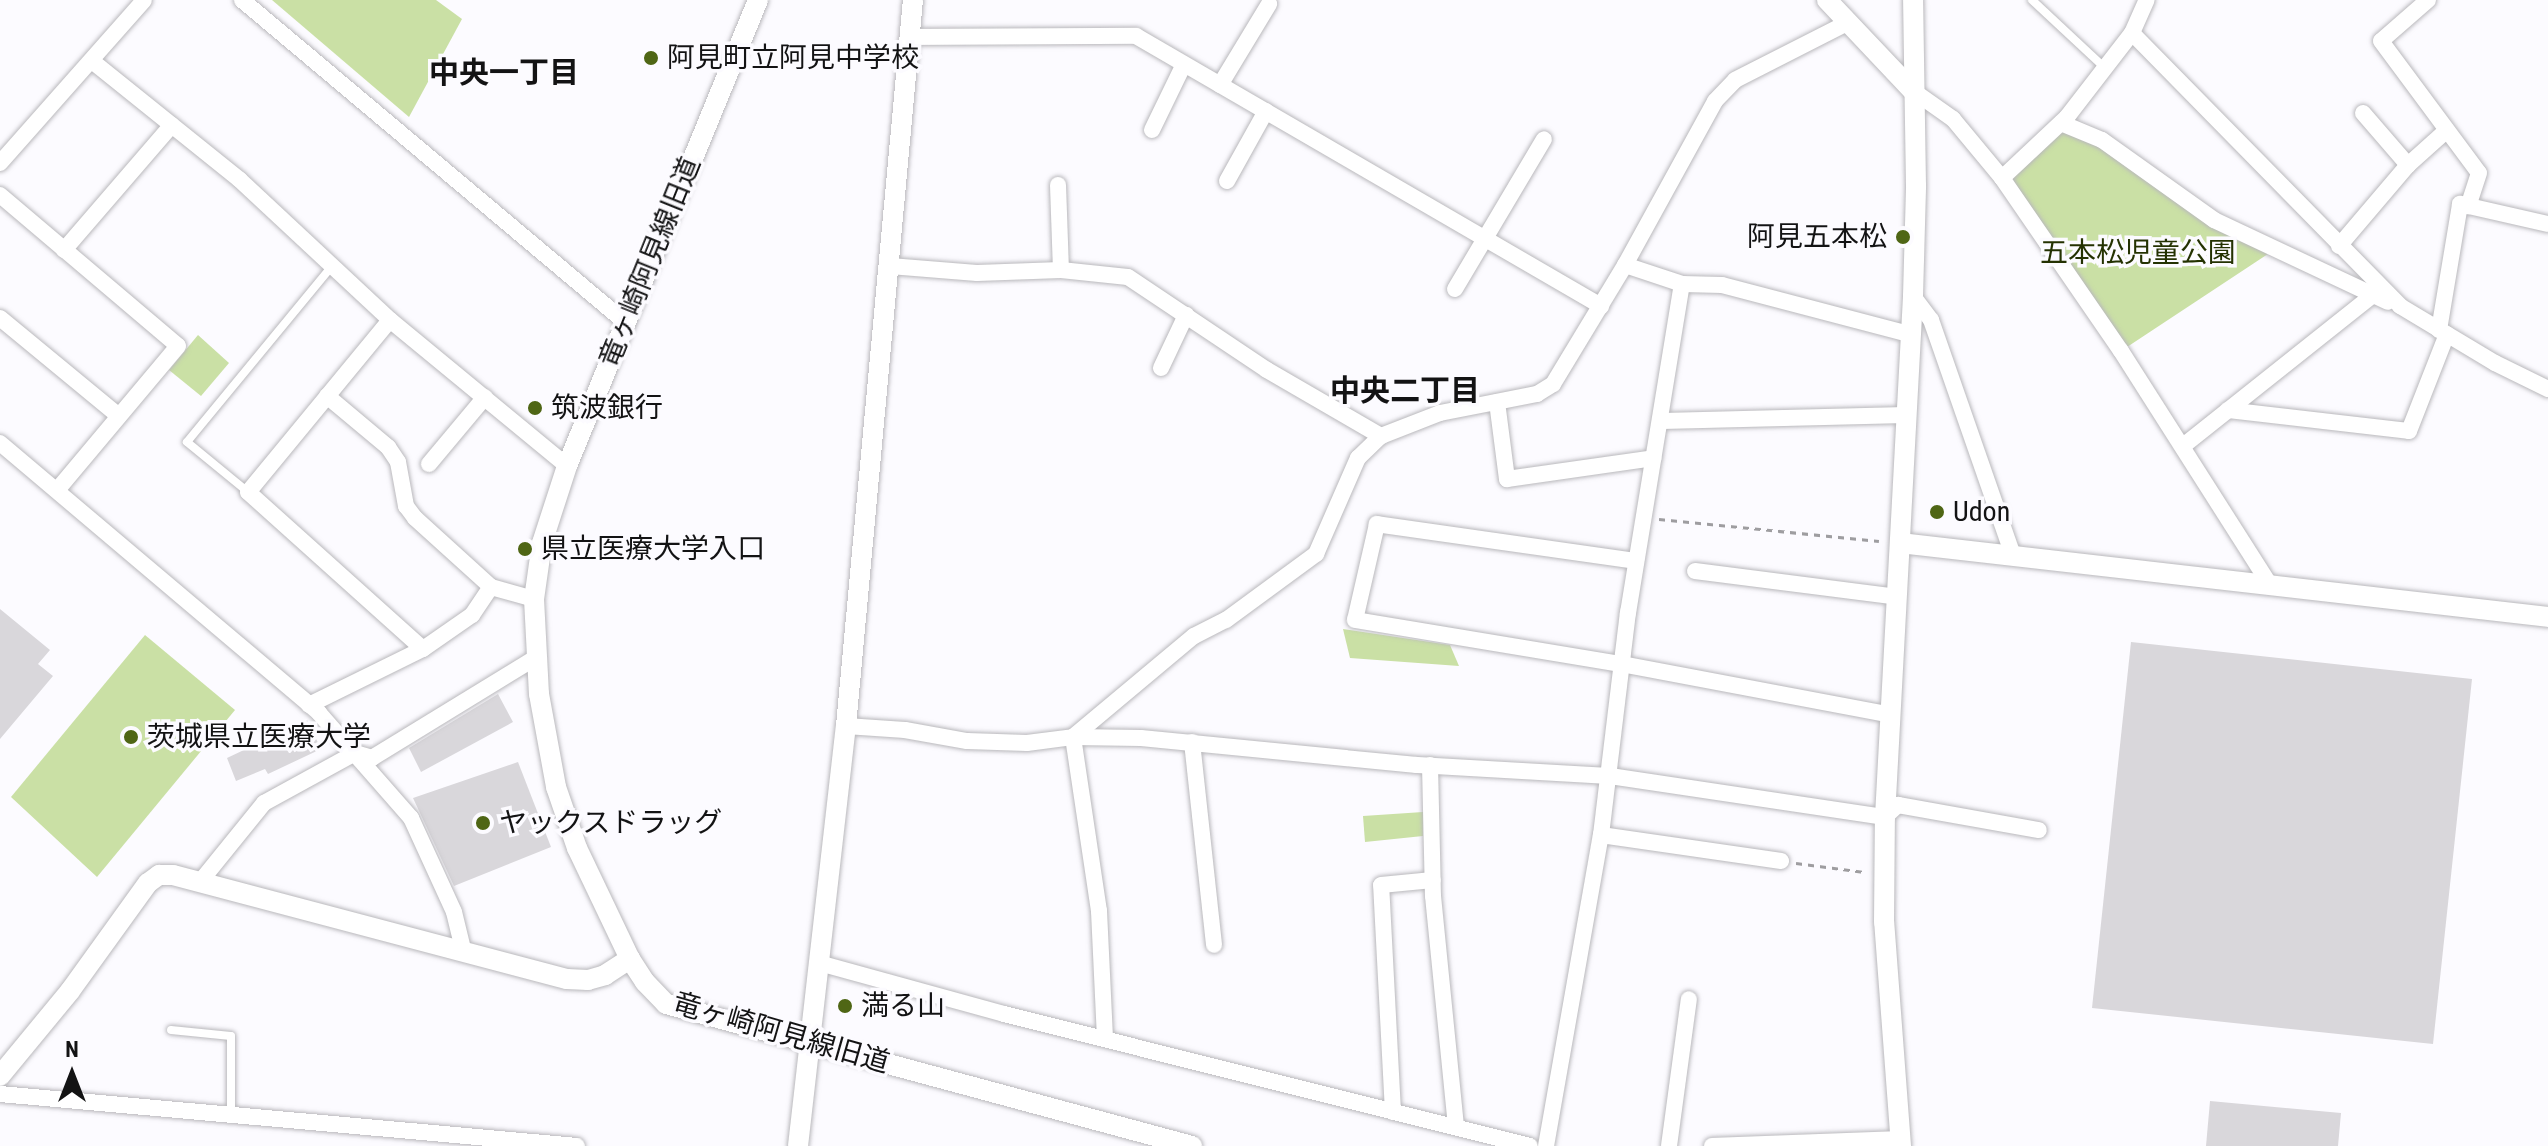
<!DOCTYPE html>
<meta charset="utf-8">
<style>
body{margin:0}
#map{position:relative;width:2548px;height:1146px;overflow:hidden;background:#fcfbff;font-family:"Roboto Condensed","Noto Sans JP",sans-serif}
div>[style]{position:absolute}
.green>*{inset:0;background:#cae0a5}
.building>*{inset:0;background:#d9d7db}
.path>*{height:3px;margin-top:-1.5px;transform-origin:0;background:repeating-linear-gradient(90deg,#9e9da0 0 6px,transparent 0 12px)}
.roads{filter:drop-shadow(0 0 2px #b9b8bc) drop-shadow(0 0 2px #b9b8bc)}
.service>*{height:8px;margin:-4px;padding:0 4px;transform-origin:4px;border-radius:4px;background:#fff}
.minor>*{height:16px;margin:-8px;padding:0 8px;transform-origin:8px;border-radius:8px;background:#fff}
.tertiary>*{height:20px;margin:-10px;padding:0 10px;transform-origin:10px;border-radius:10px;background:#fff}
.dots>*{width:22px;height:22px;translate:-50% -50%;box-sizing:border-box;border:4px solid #fcfbff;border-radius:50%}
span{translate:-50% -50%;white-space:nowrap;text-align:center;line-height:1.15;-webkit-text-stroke:7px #fcfbff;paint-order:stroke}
.poi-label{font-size:28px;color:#131314}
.left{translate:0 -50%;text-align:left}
.right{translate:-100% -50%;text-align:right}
.park-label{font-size:28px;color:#243202}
.street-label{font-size:28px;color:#131314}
.neighbourhood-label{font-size:30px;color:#131314;font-weight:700}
.north{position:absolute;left:32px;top:1034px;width:80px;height:80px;-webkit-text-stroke:6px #fcfbff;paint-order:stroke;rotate:0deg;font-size:22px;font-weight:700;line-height:32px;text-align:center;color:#131314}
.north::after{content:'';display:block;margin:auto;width:28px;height:36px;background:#131314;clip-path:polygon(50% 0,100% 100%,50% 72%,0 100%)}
</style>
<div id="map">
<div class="green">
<div style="clip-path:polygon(272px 0,436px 0,462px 19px,409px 117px)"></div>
<div style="clip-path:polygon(2061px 123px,2214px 220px,2277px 248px,2121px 351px,2002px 178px)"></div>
<div style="clip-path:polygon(198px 335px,229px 363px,201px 396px,169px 370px)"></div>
<div style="clip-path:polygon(1343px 629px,1450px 645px,1459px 666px,1350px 658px)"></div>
<div style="clip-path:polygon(145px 635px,235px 710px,97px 877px,11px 797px)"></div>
<div style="clip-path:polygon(1423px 812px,1423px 836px,1365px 842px,1363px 816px)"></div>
</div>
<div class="building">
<div style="clip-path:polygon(0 609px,50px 650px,38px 664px,53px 676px,0 739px)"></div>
<div style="clip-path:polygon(2131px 642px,2472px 679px,2433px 1044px,2092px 1008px)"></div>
<div style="clip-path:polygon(498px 694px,513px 722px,421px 772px,409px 748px)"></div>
<div style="clip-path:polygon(307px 720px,321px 749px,268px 774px,265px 769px,236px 781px,227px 758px)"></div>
<div style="clip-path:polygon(518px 762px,551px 847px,454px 886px,413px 798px)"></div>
<div style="clip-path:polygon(2210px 1101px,2341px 1113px,2338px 1146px,2206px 1146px)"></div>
</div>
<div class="path">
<div style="left:1659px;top:519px;width:221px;rotate:5.7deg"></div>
<div style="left:1796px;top:863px;width:69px;rotate:7.5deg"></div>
</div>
<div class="roads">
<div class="service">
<div style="left:2032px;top:0;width:100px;rotate:43deg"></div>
<div style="left:248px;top:492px;width:79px;rotate:-140.7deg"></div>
<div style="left:187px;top:442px;width:228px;rotate:-50.5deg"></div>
<div style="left:171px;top:1030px;width:60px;rotate:5.7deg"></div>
<div style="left:231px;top:1036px;width:77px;rotate:90deg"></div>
</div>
<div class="minor">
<div style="left:242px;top:0;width:500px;rotate:40.05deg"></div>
<div style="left:2428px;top:0;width:62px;rotate:138.9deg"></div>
<div style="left:2381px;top:41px;width:164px;rotate:53.4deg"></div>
<div style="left:2479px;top:173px;width:35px;rotate:108deg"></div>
<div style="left:2132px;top:33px;width:383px;rotate:45.5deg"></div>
<div style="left:2400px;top:306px;width:111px;rotate:31deg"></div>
<div style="left:2495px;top:363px;width:59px;rotate:26.1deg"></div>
<div style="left:910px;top:37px;width:226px;rotate:-0.3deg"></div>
<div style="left:1136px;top:36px;width:538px;rotate:30.14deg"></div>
<div style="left:92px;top:61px;width:190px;rotate:38.8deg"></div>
<div style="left:240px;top:180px;width:205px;rotate:43deg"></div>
<div style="left:390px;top:320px;width:229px;rotate:39.5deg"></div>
<div style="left:1220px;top:85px;width:95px;rotate:-58.8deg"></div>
<div style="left:1912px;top:90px;width:50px;rotate:35.3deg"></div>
<div style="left:1953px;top:119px;width:77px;rotate:50.3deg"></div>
<div style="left:2002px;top:178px;width:210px;rotate:55.5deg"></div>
<div style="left:2121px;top:351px;width:275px;rotate:57.5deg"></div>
<div style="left:2363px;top:113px;width:69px;rotate:49.1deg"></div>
<div style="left:2061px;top:123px;width:44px;rotate:22.5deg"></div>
<div style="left:2102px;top:140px;width:138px;rotate:35.5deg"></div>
<div style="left:2214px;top:220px;width:192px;rotate:25.2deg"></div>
<div style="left:1152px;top:130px;width:73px;rotate:-64.1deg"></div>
<div style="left:0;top:163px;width:217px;rotate:-48.5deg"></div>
<div style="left:2002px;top:178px;width:89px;rotate:-43.2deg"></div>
<div style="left:2067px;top:117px;width:106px;rotate:-52.3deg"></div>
<div style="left:2132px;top:33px;width:36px;rotate:-66deg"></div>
<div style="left:1227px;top:181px;width:80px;rotate:-60.9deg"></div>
<div style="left:1058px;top:185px;width:85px;rotate:88deg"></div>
<div style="left:0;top:195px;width:233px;rotate:40.3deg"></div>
<div style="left:178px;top:346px;width:188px;rotate:130deg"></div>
<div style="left:2339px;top:246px;width:106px;rotate:-49.6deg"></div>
<div style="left:2408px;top:165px;width:52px;rotate:-41.9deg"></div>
<div style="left:64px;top:250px;width:165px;rotate:-49.2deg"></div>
<div style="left:1625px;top:265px;width:60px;rotate:18.4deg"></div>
<div style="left:1682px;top:284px;width:40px;rotate:1.4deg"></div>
<div style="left:1722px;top:285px;width:196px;rotate:14.7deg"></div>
<div style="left:890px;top:266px;width:87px;rotate:4.6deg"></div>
<div style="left:977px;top:273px;width:84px;rotate:-2deg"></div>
<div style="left:1061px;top:270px;width:67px;rotate:6deg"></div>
<div style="left:1128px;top:277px;width:167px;rotate:33.8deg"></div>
<div style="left:1267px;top:370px;width:132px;rotate:30.1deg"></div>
<div style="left:1455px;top:289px;width:174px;rotate:-59.3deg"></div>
<div style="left:1913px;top:296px;width:30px;rotate:53deg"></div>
<div style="left:1931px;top:320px;width:250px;rotate:70.8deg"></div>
<div style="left:0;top:318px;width:154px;rotate:39.5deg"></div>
<div style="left:390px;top:320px;width:223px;rotate:129.5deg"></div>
<div style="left:248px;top:492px;width:235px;rotate:41.9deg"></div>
<div style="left:2439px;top:330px;width:128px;rotate:-80.5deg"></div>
<div style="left:2460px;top:204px;width:90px;rotate:12.8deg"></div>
<div style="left:1161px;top:368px;width:59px;rotate:-64.7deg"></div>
<div style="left:327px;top:396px;width:80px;rotate:39.9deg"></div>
<div style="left:388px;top:447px;width:18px;rotate:56deg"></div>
<div style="left:398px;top:462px;width:45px;rotate:79.7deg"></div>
<div style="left:406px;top:506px;width:15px;rotate:53deg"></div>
<div style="left:415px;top:518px;width:103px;rotate:42.2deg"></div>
<div style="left:1497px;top:402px;width:78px;rotate:82.6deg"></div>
<div style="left:1507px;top:479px;width:148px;rotate:-8.1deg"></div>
<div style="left:2228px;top:410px;width:182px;rotate:6.6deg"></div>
<div style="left:2409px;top:431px;width:104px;rotate:-68.6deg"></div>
<div style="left:1660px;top:421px;width:248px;rotate:-1.4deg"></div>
<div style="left:0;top:443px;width:418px;rotate:40.2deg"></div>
<div style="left:319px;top:713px;width:140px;rotate:48.8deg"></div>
<div style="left:411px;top:818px;width:103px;rotate:65.4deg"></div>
<div style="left:454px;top:912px;width:42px;rotate:76.3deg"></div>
<div style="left:2183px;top:446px;width:243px;rotate:-38.5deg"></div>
<div style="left:429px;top:464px;width:87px;rotate:-50.1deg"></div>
<div style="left:1636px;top:561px;width:262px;rotate:-171.9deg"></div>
<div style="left:1377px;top:524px;width:98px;rotate:102.9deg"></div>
<div style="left:1355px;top:620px;width:271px;rotate:9.4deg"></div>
<div style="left:1622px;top:664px;width:274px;rotate:10.7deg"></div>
<div style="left:1695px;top:571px;width:204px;rotate:7.3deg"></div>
<div style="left:309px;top:705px;width:127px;rotate:-26.2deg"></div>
<div style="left:423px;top:649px;width:60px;rotate:-34.8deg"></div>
<div style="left:472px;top:615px;width:34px;rotate:-56deg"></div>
<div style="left:491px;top:587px;width:45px;rotate:15.6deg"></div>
<div style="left:846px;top:726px;width:59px;rotate:3.9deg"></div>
<div style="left:905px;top:730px;width:63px;rotate:10.1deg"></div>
<div style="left:967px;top:741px;width:60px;rotate:1.9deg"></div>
<div style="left:1027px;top:743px;width:46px;rotate:-7.4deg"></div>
<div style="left:1073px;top:737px;width:68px;rotate:0.8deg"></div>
<div style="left:1141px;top:738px;width:277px;rotate:5.6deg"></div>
<div style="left:1417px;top:765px;width:193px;rotate:3.3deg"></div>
<div style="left:1610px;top:776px;width:278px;rotate:8.5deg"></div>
<div style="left:1885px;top:817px;width:18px;rotate:-43deg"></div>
<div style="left:1898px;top:805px;width:143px;rotate:10.1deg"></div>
<div style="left:1073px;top:737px;width:158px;rotate:-39.9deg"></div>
<div style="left:1194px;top:636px;width:36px;rotate:-27deg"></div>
<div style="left:1226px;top:620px;width:112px;rotate:-36.3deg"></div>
<div style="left:1316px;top:554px;width:105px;rotate:-66.4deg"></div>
<div style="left:1358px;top:458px;width:32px;rotate:-44deg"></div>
<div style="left:1381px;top:436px;width:63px;rotate:-21.3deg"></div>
<div style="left:1440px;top:413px;width:99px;rotate:-11.1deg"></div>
<div style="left:1537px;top:394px;width:19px;rotate:-32deg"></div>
<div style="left:1553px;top:384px;width:139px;rotate:-58.8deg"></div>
<div style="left:1625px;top:265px;width:187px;rotate:-61.2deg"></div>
<div style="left:1715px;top:101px;width:29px;rotate:-46deg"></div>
<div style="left:1735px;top:80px;width:126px;rotate:-27deg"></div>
<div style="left:1073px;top:737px;width:176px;rotate:81.5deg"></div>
<div style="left:1099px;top:911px;width:128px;rotate:87.3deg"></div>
<div style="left:1192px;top:742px;width:204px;rotate:83.8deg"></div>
<div style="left:1430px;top:765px;width:131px;rotate:88.7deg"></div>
<div style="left:1433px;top:896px;width:232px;rotate:84.3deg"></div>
<div style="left:1601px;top:835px;width:182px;rotate:8.2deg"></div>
<div style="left:200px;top:882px;width:102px;rotate:-51deg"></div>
<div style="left:264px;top:803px;width:104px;rotate:-28.8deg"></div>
<div style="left:355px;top:753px;width:18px;rotate:16deg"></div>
<div style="left:372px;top:758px;width:191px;rotate:-31.5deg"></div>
<div style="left:819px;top:963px;width:192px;rotate:15.4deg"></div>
<div style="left:1004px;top:1014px;width:542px;rotate:14.09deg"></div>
<div style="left:0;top:1094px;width:579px;rotate:5.15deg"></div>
<div style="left:1393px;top:1112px;width:227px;rotate:-93deg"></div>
<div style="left:1381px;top:885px;width:52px;rotate:-5.5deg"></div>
<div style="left:1546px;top:1146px;width:316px;rotate:-80deg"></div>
<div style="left:1601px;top:835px;width:224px;rotate:-83.1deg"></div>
<div style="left:1628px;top:613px;width:333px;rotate:-80.7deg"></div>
<div style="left:1669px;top:1146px;width:148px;rotate:-82.3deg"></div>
<div style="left:1712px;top:1146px;width:188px;rotate:-2.1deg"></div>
</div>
<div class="tertiary">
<div style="left:758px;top:0;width:504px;rotate:112.29deg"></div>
<div style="left:567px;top:466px;width:81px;rotate:108deg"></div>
<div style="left:542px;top:543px;width:57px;rotate:98.1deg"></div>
<div style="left:534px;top:599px;width:95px;rotate:87deg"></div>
<div style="left:539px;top:694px;width:95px;rotate:79.6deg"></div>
<div style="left:556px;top:787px;width:65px;rotate:71deg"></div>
<div style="left:577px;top:848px;width:123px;rotate:64.5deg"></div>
<div style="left:630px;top:959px;width:27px;rotate:57deg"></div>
<div style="left:645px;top:982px;width:30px;rotate:46deg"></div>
<div style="left:666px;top:1004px;width:545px;rotate:15.11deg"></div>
<div style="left:1827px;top:0;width:124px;rotate:46.6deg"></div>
<div style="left:1900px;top:543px;width:652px;rotate:6.51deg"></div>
<div style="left:0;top:1076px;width:110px;rotate:-50.5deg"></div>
<div style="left:70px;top:991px;width:133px;rotate:-54.2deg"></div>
<div style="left:148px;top:883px;width:14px;rotate:-36deg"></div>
<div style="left:159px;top:875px;width:14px"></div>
<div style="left:173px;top:875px;width:407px;rotate:14.8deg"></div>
<div style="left:567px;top:979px;width:21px;rotate:3deg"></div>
<div style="left:588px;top:980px;width:18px;rotate:-16deg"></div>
<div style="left:605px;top:975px;width:30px;rotate:-33deg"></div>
<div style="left:798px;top:1146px;width:423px;rotate:-83.5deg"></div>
<div style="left:846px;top:726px;width:729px;rotate:-84.73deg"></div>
<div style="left:1901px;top:1146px;width:225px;rotate:-94.3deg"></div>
<div style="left:1884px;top:922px;width:105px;rotate:-89.5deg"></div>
<div style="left:1885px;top:817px;width:522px;rotate:-86.92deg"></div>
<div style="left:1913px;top:296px;width:110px;rotate:-88.4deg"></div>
<div style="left:1916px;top:186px;width:186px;rotate:-90.9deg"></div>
</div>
</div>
<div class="dots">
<div style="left:651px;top:58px;background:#4f6615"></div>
<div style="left:1903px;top:237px;background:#4f6615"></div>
<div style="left:535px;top:408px;background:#4f6615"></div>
<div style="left:1937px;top:512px;background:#4f6615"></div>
<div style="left:525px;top:549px;background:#4f6615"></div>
<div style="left:131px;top:737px;background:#4f6615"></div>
<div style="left:483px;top:823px;background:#4f6615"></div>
<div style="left:845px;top:1006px;background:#4f6615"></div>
</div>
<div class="poi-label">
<span class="left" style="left:667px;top:58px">阿見町立阿見中学校</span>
<span class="right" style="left:1887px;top:237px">阿見五本松</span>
<span class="left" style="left:551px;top:408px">筑波銀行</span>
<span class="left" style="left:1953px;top:512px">Udon</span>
<span class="left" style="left:541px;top:549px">県立医療大学入口</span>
<span class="left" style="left:147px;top:737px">茨城県立医療大学</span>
<span class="left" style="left:499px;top:823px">ヤックスドラッグ</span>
<span class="left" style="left:861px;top:1006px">満る山</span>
</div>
<div class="park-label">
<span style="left:2138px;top:253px">五本松児童公園</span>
</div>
<div class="street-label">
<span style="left:650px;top:262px;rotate:-68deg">竜ヶ崎阿見線旧道</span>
<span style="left:781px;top:1033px;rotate:16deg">竜ヶ崎阿見線旧道</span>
</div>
<div class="neighbourhood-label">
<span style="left:504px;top:73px">中央一丁目</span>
<span style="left:1405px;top:391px">中央二丁目</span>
</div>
<div class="north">N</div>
</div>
